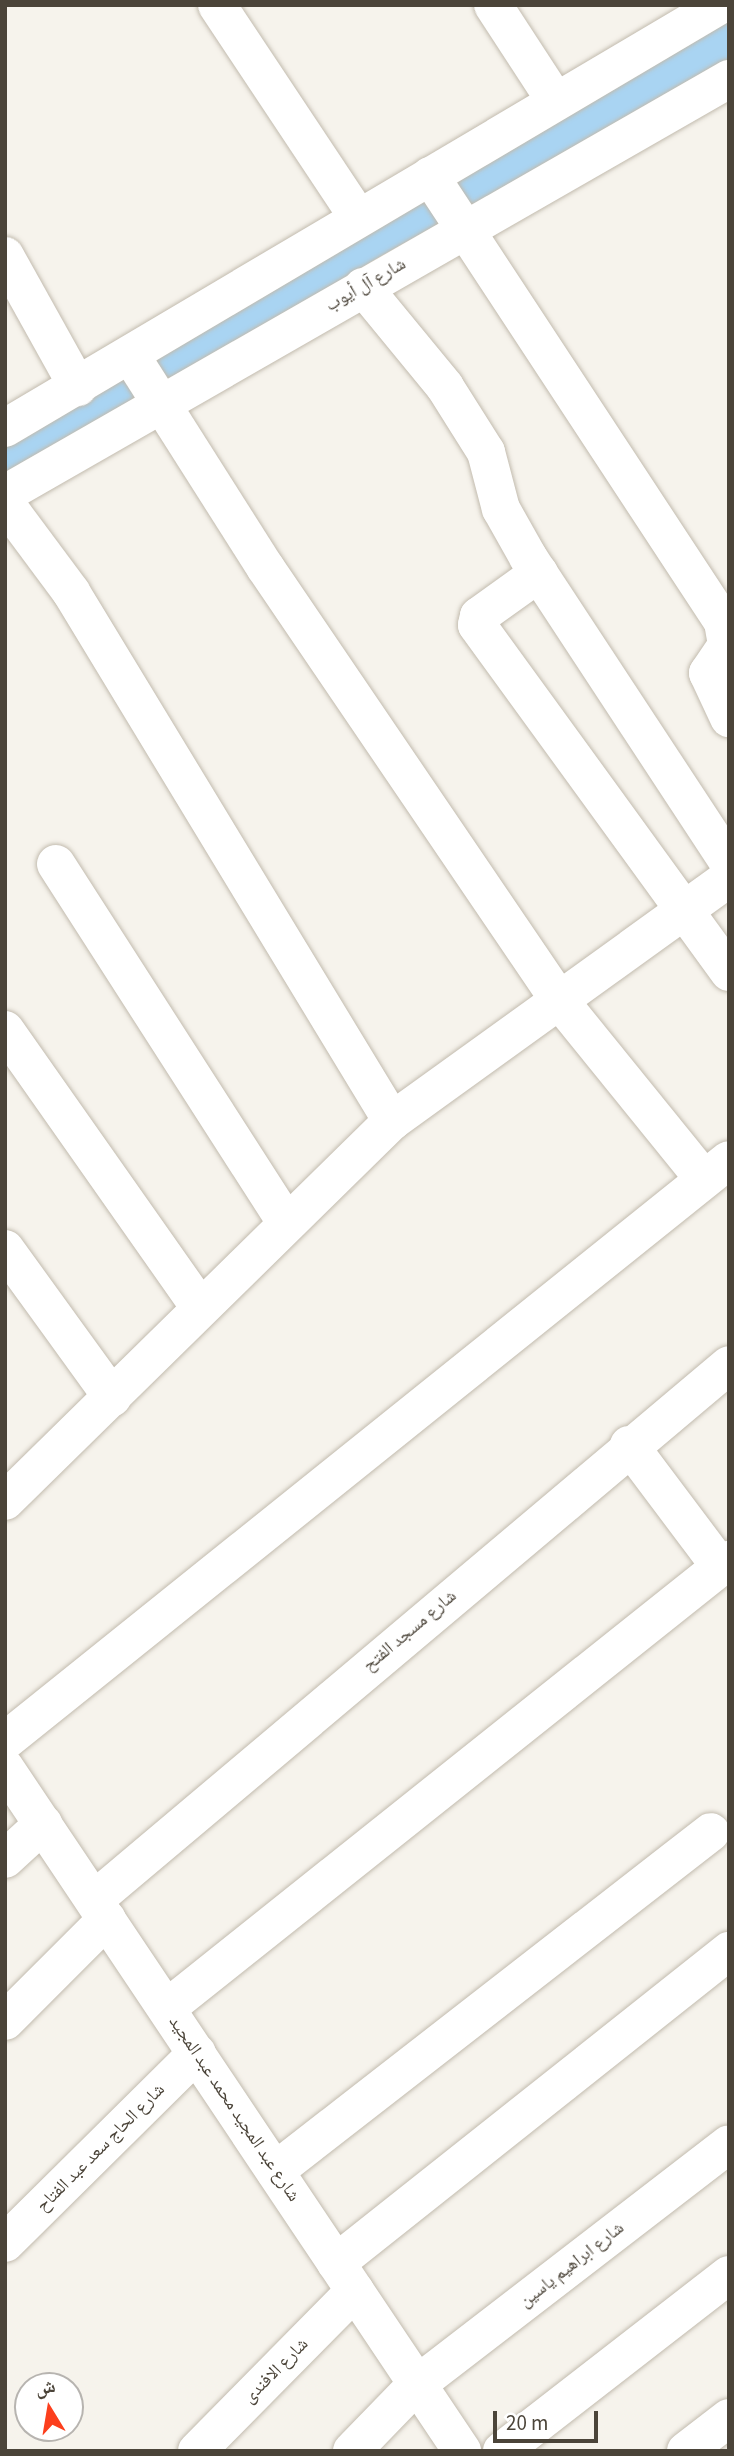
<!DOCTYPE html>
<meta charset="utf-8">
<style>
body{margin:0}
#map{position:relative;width:734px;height:2456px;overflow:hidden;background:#f6f3ec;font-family:"Source Sans 3","Noto Naskh Arabic",sans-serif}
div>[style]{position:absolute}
.canal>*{height:37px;margin:-18.5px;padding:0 18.5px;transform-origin:18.5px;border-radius:18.5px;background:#a9d4f2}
.roads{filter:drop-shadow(0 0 2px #c2bbae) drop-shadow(0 0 2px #c2bbae)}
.minor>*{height:38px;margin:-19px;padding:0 19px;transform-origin:19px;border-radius:19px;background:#fff}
span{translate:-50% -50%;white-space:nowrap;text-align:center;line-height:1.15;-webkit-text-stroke:5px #fff;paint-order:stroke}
.street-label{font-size:18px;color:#4b4439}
.frame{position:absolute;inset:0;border:7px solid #4b4439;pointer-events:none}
.north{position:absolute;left:14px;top:2372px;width:70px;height:70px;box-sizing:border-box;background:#fff;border:2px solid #b7b4b0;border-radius:50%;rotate:349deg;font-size:19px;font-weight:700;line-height:28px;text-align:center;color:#4b4439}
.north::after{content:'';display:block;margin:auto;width:24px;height:32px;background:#fc3f1d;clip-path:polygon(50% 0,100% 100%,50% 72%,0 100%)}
.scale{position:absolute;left:493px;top:2411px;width:105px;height:32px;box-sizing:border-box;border:4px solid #4b4439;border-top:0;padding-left:9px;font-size:21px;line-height:24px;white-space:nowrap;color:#4b4439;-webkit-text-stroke:5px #fff;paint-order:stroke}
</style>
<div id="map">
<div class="canal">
<div style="left:5px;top:461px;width:413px;rotate:-31.2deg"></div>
<div style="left:358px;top:247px;width:425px;rotate:-29.3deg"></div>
</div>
<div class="roads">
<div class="minor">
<div style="left:217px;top:5px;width:253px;rotate:56.4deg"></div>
<div style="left:493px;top:5px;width:113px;rotate:56.9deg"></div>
<div style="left:430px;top:176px;width:534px;rotate:56.7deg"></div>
<div style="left:723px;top:622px;width:23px;rotate:80deg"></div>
<div style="left:727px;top:645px;width:34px;rotate:124deg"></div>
<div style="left:708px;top:673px;width:50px;rotate:65deg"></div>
<div style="left:5px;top:256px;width:150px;rotate:60.9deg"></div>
<div style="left:363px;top:287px;width:129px;rotate:50.6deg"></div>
<div style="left:445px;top:387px;width:77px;rotate:57.8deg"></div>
<div style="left:486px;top:452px;width:59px;rotate:75.3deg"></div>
<div style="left:501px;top:509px;width:55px;rotate:60.6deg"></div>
<div style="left:528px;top:557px;width:366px;rotate:56.7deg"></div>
<div style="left:131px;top:356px;width:250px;rotate:57.6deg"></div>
<div style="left:265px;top:567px;width:523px;rotate:55.82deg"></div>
<div style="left:559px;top:1000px;width:230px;rotate:51deg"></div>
<div style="left:5px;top:428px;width:831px;rotate:-30.61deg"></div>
<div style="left:5px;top:494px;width:835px;rotate:-29.82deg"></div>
<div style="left:5px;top:503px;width:111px;rotate:53.4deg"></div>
<div style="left:71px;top:592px;width:619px;rotate:58.75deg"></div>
<div style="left:539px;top:573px;width:74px;rotate:144.4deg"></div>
<div style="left:479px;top:616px;width:9px;rotate:103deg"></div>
<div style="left:477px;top:625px;width:429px;rotate:54deg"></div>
<div style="left:56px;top:864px;width:424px;rotate:57.3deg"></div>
<div style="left:5px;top:1030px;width:337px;rotate:54.9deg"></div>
<div style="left:5px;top:1249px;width:183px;rotate:54.1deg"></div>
<div style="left:629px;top:1445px;width:151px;rotate:53.1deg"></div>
<div style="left:5px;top:1501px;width:542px;rotate:-44.48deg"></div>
<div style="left:392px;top:1121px;width:415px;rotate:-35.8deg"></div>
<div style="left:5px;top:1741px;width:928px;rotate:-38.75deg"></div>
<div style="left:5px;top:1768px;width:822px;rotate:56.21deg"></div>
<div style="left:5px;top:1859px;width:52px;rotate:-42.6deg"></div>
<div style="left:94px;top:1900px;width:830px;rotate:-40.11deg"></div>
<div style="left:167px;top:2008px;width:719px;rotate:-38.56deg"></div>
<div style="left:5px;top:2021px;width:144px;rotate:-45deg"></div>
<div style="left:275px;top:2171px;width:552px;rotate:-37.87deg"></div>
<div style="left:5px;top:2243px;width:270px;rotate:-44.7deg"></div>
<div style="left:336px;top:2263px;width:502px;rotate:-38.45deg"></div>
<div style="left:197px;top:2451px;width:225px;rotate:-45.4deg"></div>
<div style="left:352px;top:2451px;width:91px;rotate:-45.9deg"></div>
<div style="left:415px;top:2386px;width:396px;rotate:-37.6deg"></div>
<div style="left:502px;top:2451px;width:287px;rotate:-37.8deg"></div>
<div style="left:686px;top:2451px;width:54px;rotate:-37.5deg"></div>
</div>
</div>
<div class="street-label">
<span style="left:366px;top:285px;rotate:-30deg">شارع آل أيوب</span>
<span style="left:410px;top:1631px;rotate:-40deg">شارع مسجد الفتح</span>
<span style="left:234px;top:2109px;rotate:56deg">شارع عبد المجيد محمد عبد المجيد</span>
<span style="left:101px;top:2148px;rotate:-45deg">شارع الحاج سعد عبد الفتاح</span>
<span style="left:572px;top:2265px;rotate:-38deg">شارع ابراهيم ياسين</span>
<span style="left:276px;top:2371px;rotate:-45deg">شارع الافندى</span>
</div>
<div class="frame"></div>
<div class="north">ش</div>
<div class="scale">20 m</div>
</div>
